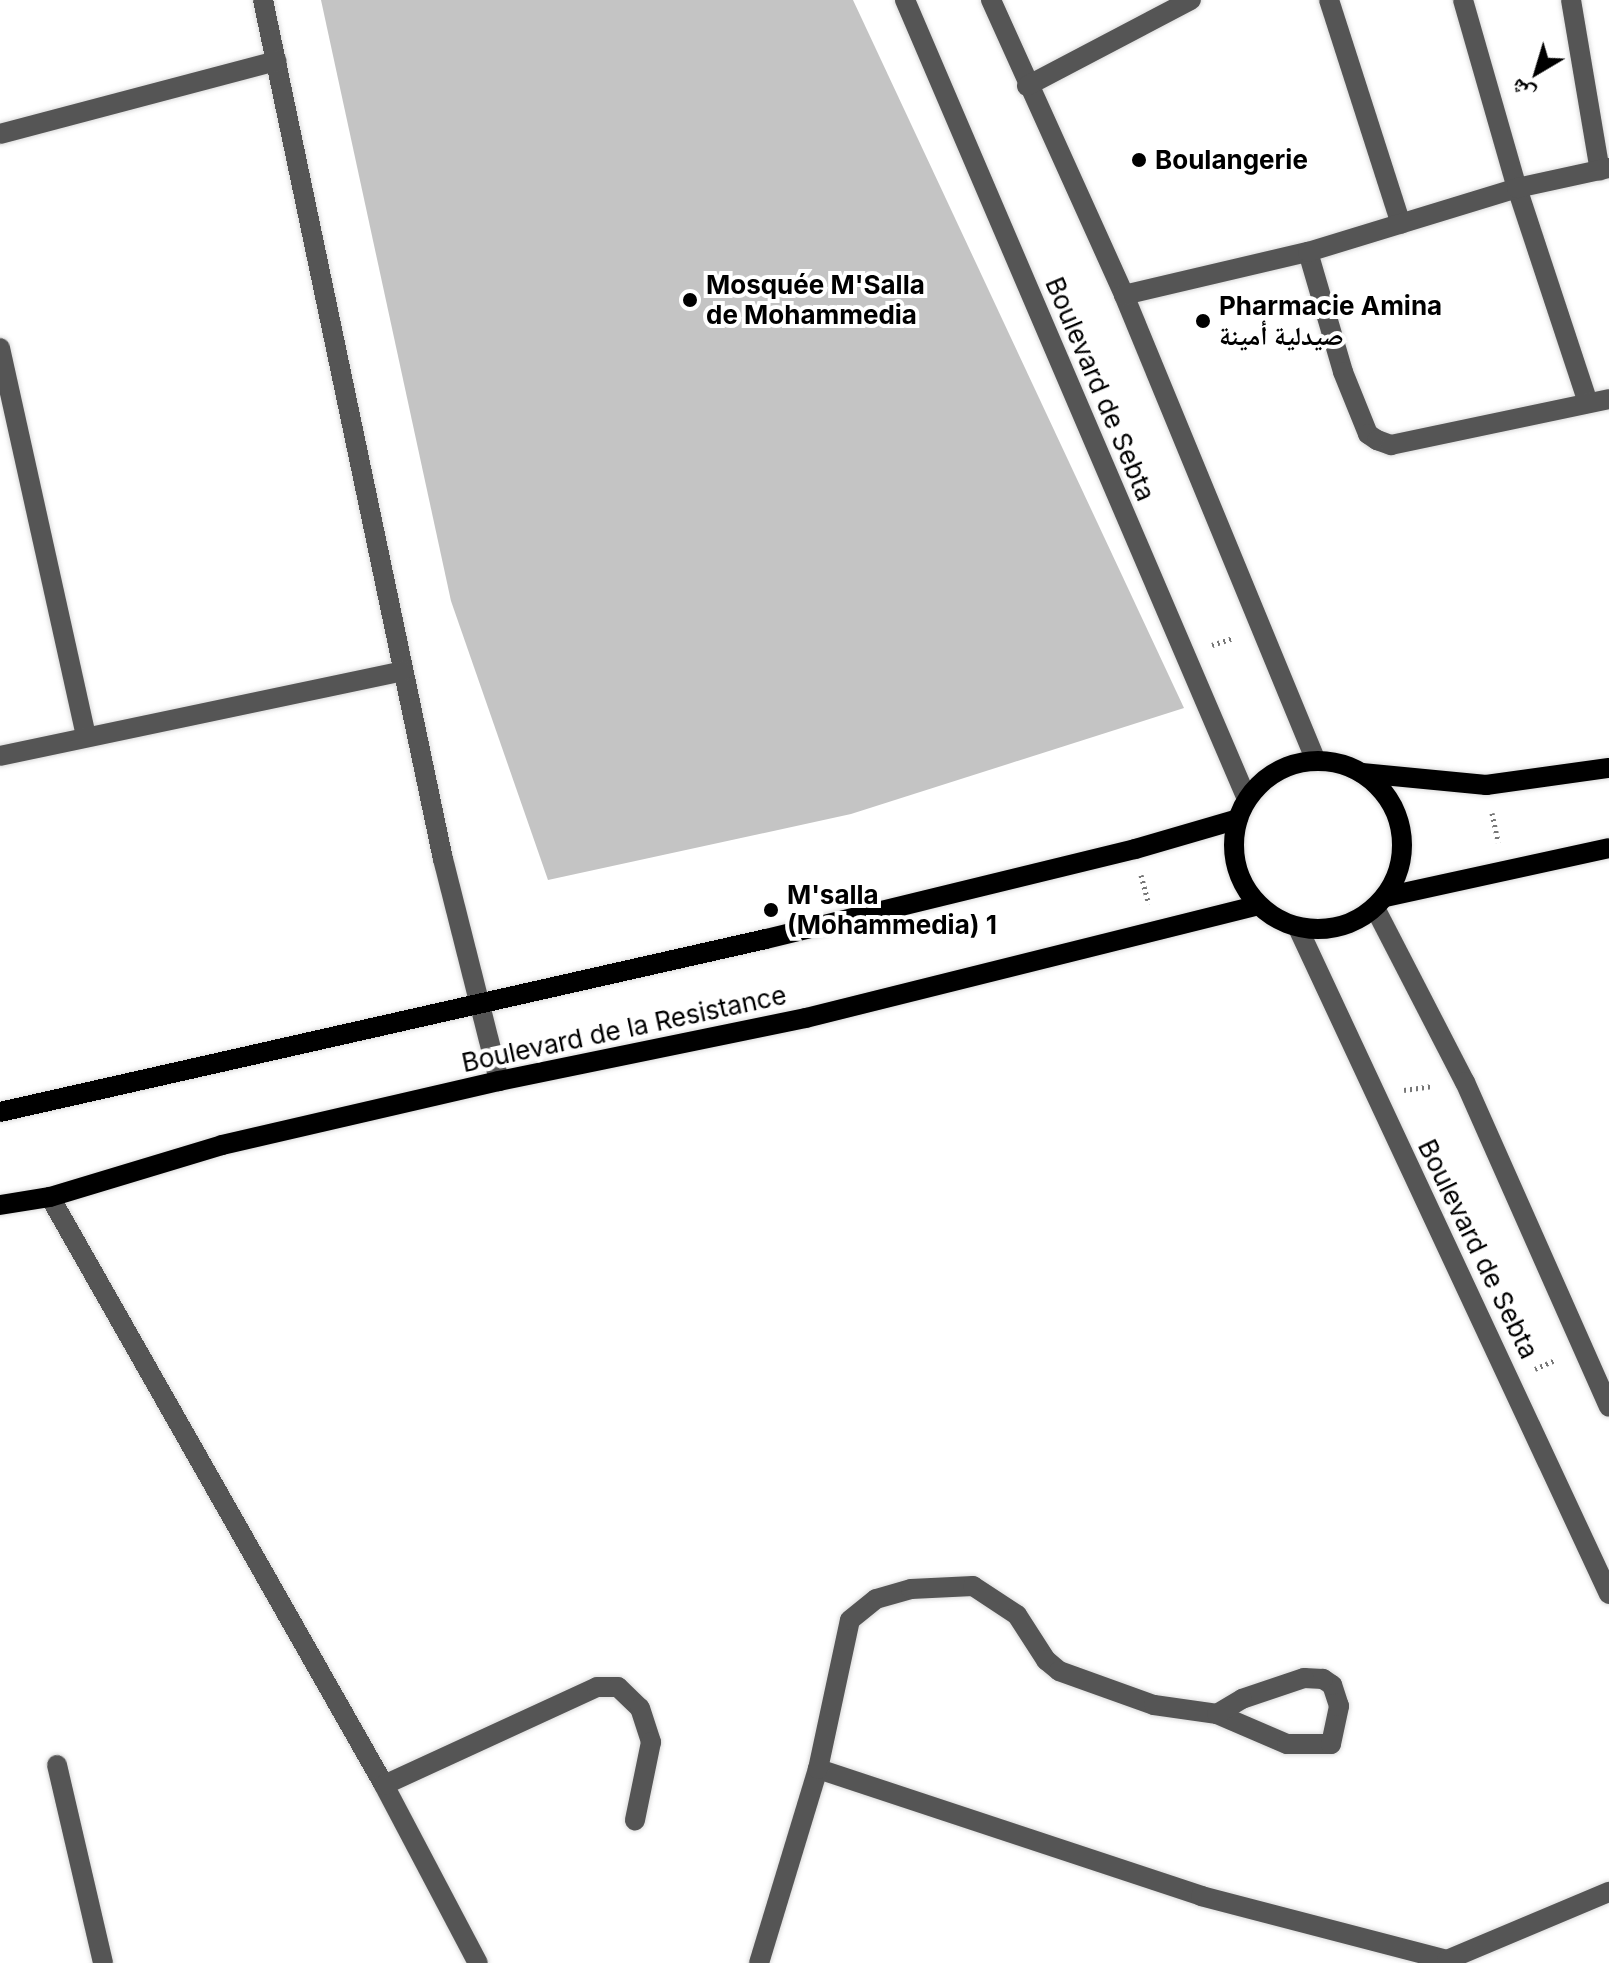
<!DOCTYPE html>
<meta charset="utf-8">
<style>
body{margin:0}
#map{position:relative;width:1609px;height:1963px;overflow:hidden;background:#fff;font-family:Inter,"Noto Naskh Arabic",sans-serif}
div>[style]{position:absolute}
.building>*{inset:0;background:#c4c4c4}
.path>*{height:5px;margin-top:-2.5px;transform-origin:0;background:repeating-linear-gradient(90deg,#777 0 2px,transparent 0 6px)}
.roads{filter:drop-shadow(0 0 2px #dbdbdb) drop-shadow(0 0 2px #dbdbdb)}
.minor>*{height:20px;margin:-10px;padding:0 10px;transform-origin:10px;border-radius:10px;background:#555}
.major>*{height:20px;margin:-10px;padding:0 10px;transform-origin:10px;border-radius:10px;background:#000}
.major>.ring{margin:-10px;padding:0;box-sizing:content-box;background:none;border:20px solid #000;border-radius:50%}
.dots>*{width:22px;height:22px;translate:-50% -50%;box-sizing:border-box;border:4px solid #fff;border-radius:50%}
span{translate:-50% -50%;white-space:nowrap;text-align:center;line-height:1.15;-webkit-text-stroke:8px #fff;paint-order:stroke}
.poi-label{font-size:26px;color:#000;font-weight:700}
.left{translate:0 -50%;text-align:left}
.street-label{font-size:26px;color:#000}
.north{position:absolute;left:1497px;top:32px;width:80px;height:80px;-webkit-text-stroke:6px #fff;paint-order:stroke;rotate:218deg;font-size:22px;font-weight:700;line-height:32px;text-align:center;color:#000}
.north::after{content:'';display:block;margin:auto;width:28px;height:36px;background:#000;clip-path:polygon(50% 0,100% 100%,50% 72%,0 100%)}
</style>
<div id="map">
<div class="building">
<div style="clip-path:polygon(321px 0,853px 0,1184px 708px,851px 814px,548px 880px,451px 601px)"></div>
</div>
<div class="path">
<div style="left:1212px;top:645px;width:22px;rotate:-18deg"></div>
<div style="left:1492px;top:813px;width:30px;rotate:78deg"></div>
<div style="left:1141px;top:875px;width:30px;rotate:75deg"></div>
<div style="left:1404px;top:1090px;width:29px;rotate:-8deg"></div>
<div style="left:1535px;top:1369px;width:22px;rotate:-24deg"></div>
</div>
<div class="roads">
<div class="minor">
<div style="left:263px;top:0;width:878px;rotate:78.17deg"></div>
<div style="left:443px;top:859px;width:229px;rotate:75.8deg"></div>
<div style="left:905px;top:0;width:869px;rotate:66.83deg"></div>
<div style="left:991px;top:0;width:324px;rotate:65.7deg"></div>
<div style="left:1124px;top:295px;width:504px;rotate:67.61deg"></div>
<div style="left:1329px;top:0;width:235px;rotate:72.2deg"></div>
<div style="left:1463px;top:0;width:196px;rotate:74deg"></div>
<div style="left:1517px;top:188px;width:226px;rotate:71.7deg"></div>
<div style="left:1571px;top:0;width:173px;rotate:80.4deg"></div>
<div style="left:1027px;top:86px;width:185px;rotate:-27.7deg"></div>
<div style="left:0;top:134px;width:286px;rotate:-14.8deg"></div>
<div style="left:1308px;top:252px;width:125px;rotate:73.7deg"></div>
<div style="left:1343px;top:372px;width:67px;rotate:68deg"></div>
<div style="left:1368px;top:434px;width:11px;rotate:34deg"></div>
<div style="left:1377px;top:440px;width:15px;rotate:20deg"></div>
<div style="left:1391px;top:445px;width:223px;rotate:-11.9deg"></div>
<div style="left:1124px;top:295px;width:189px;rotate:-13.2deg"></div>
<div style="left:1308px;top:252px;width:219px;rotate:-17deg"></div>
<div style="left:1517px;top:188px;width:94px;rotate:-12.3deg"></div>
<div style="left:0;top:348px;width:398px;rotate:77.5deg"></div>
<div style="left:0;top:756px;width:411px;rotate:-11.9deg"></div>
<div style="left:1375px;top:908px;width:196px;rotate:62.7deg"></div>
<div style="left:1465px;top:1082px;width:355px;rotate:66.1deg"></div>
<div style="left:1298px;top:928px;width:735px;rotate:64.97deg"></div>
<div style="left:50px;top:1197px;width:676px;rotate:60.4deg"></div>
<div style="left:384px;top:1785px;width:201px;rotate:62.2deg"></div>
<div style="left:57px;top:1765px;width:203px;rotate:76.9deg"></div>
<div style="left:818px;top:1769px;width:404px;rotate:18.3deg"></div>
<div style="left:1201px;top:1896px;width:254px;rotate:14.6deg"></div>
<div style="left:1447px;top:1960px;width:176px;rotate:-22.8deg"></div>
<div style="left:384px;top:1785px;width:234px;rotate:-24.7deg"></div>
<div style="left:597px;top:1687px;width:21px"></div>
<div style="left:618px;top:1687px;width:30px;rotate:44deg"></div>
<div style="left:640px;top:1708px;width:36px;rotate:72deg"></div>
<div style="left:651px;top:1742px;width:80px;rotate:101.6deg"></div>
<div style="left:759px;top:1963px;width:203px;rotate:-73.1deg"></div>
<div style="left:818px;top:1769px;width:152px;rotate:-77.9deg"></div>
<div style="left:850px;top:1620px;width:33px;rotate:-39deg"></div>
<div style="left:876px;top:1599px;width:36px;rotate:-16deg"></div>
<div style="left:911px;top:1589px;width:62px;rotate:-2.8deg"></div>
<div style="left:973px;top:1586px;width:53px;rotate:33.4deg"></div>
<div style="left:1017px;top:1615px;width:54px;rotate:57.2deg"></div>
<div style="left:1046px;top:1660px;width:17px;rotate:40deg"></div>
<div style="left:1059px;top:1671px;width:101px;rotate:19.7deg"></div>
<div style="left:1154px;top:1705px;width:64px;rotate:8.1deg"></div>
<div style="left:1217px;top:1714px;width:76px;rotate:23.2deg"></div>
<div style="left:1287px;top:1744px;width:44px"></div>
<div style="left:1331px;top:1744px;width:39px;rotate:-78deg"></div>
<div style="left:1339px;top:1706px;width:22px;rotate:-108deg"></div>
<div style="left:1332px;top:1685px;width:11px;rotate:-146deg"></div>
<div style="left:1323px;top:1679px;width:19px;rotate:-177deg"></div>
<div style="left:1304px;top:1678px;width:65px;rotate:161.3deg"></div>
<div style="left:1242px;top:1699px;width:29px;rotate:149deg"></div>
</div>
<div class="major">
<div class="ring" style="left:1234px;top:761px;width:148px;height:148px"></div>
<div style="left:1362px;top:773px;width:125px;rotate:5.5deg"></div>
<div style="left:1486px;top:785px;width:124px;rotate:-7.9deg"></div>
<div style="left:1385px;top:897px;width:229px;rotate:-12.3deg"></div>
<div style="left:0;top:1112px;width:785px;rotate:-12.73deg"></div>
<div style="left:766px;top:939px;width:380px;rotate:-13.7deg"></div>
<div style="left:1135px;top:849px;width:107px;rotate:-16.2deg"></div>
<div style="left:0;top:1205px;width:51px;rotate:-9.1deg"></div>
<div style="left:50px;top:1197px;width:180px;rotate:-16.8deg"></div>
<div style="left:222px;top:1145px;width:284px;rotate:-13deg"></div>
<div style="left:499px;top:1081px;width:313px;rotate:-11.6deg"></div>
<div style="left:806px;top:1018px;width:466px;rotate:-14deg"></div>
</div>
</div>
<div class="dots">
<div style="left:1139px;top:160px;background:#000"></div>
<div style="left:690px;top:300px;background:#000"></div>
<div style="left:1203px;top:321px;background:#000"></div>
<div style="left:771px;top:910px;background:#000"></div>
</div>
<div class="poi-label">
<span class="left" style="left:1155px;top:160px">Boulangerie</span>
<span class="left" style="left:706px;top:300px">Mosquée M'Salla<br>de Mohammedia</span>
<span class="left" style="left:1219px;top:321px">Pharmacie Amina<br>صيدلية أمينة</span>
<span class="left" style="left:787px;top:910px">M'salla<br>(Mohammedia) 1</span>
</div>
<div class="street-label">
<span style="left:1100px;top:389px;rotate:67deg">Boulevard de Sebta</span>
<span style="left:624px;top:1029px;rotate:-12deg">Boulevard de la Resistance</span>
<span style="left:1478px;top:1249px;rotate:64deg">Boulevard de Sebta</span>
</div>
<div class="north">ش</div>
</div>
